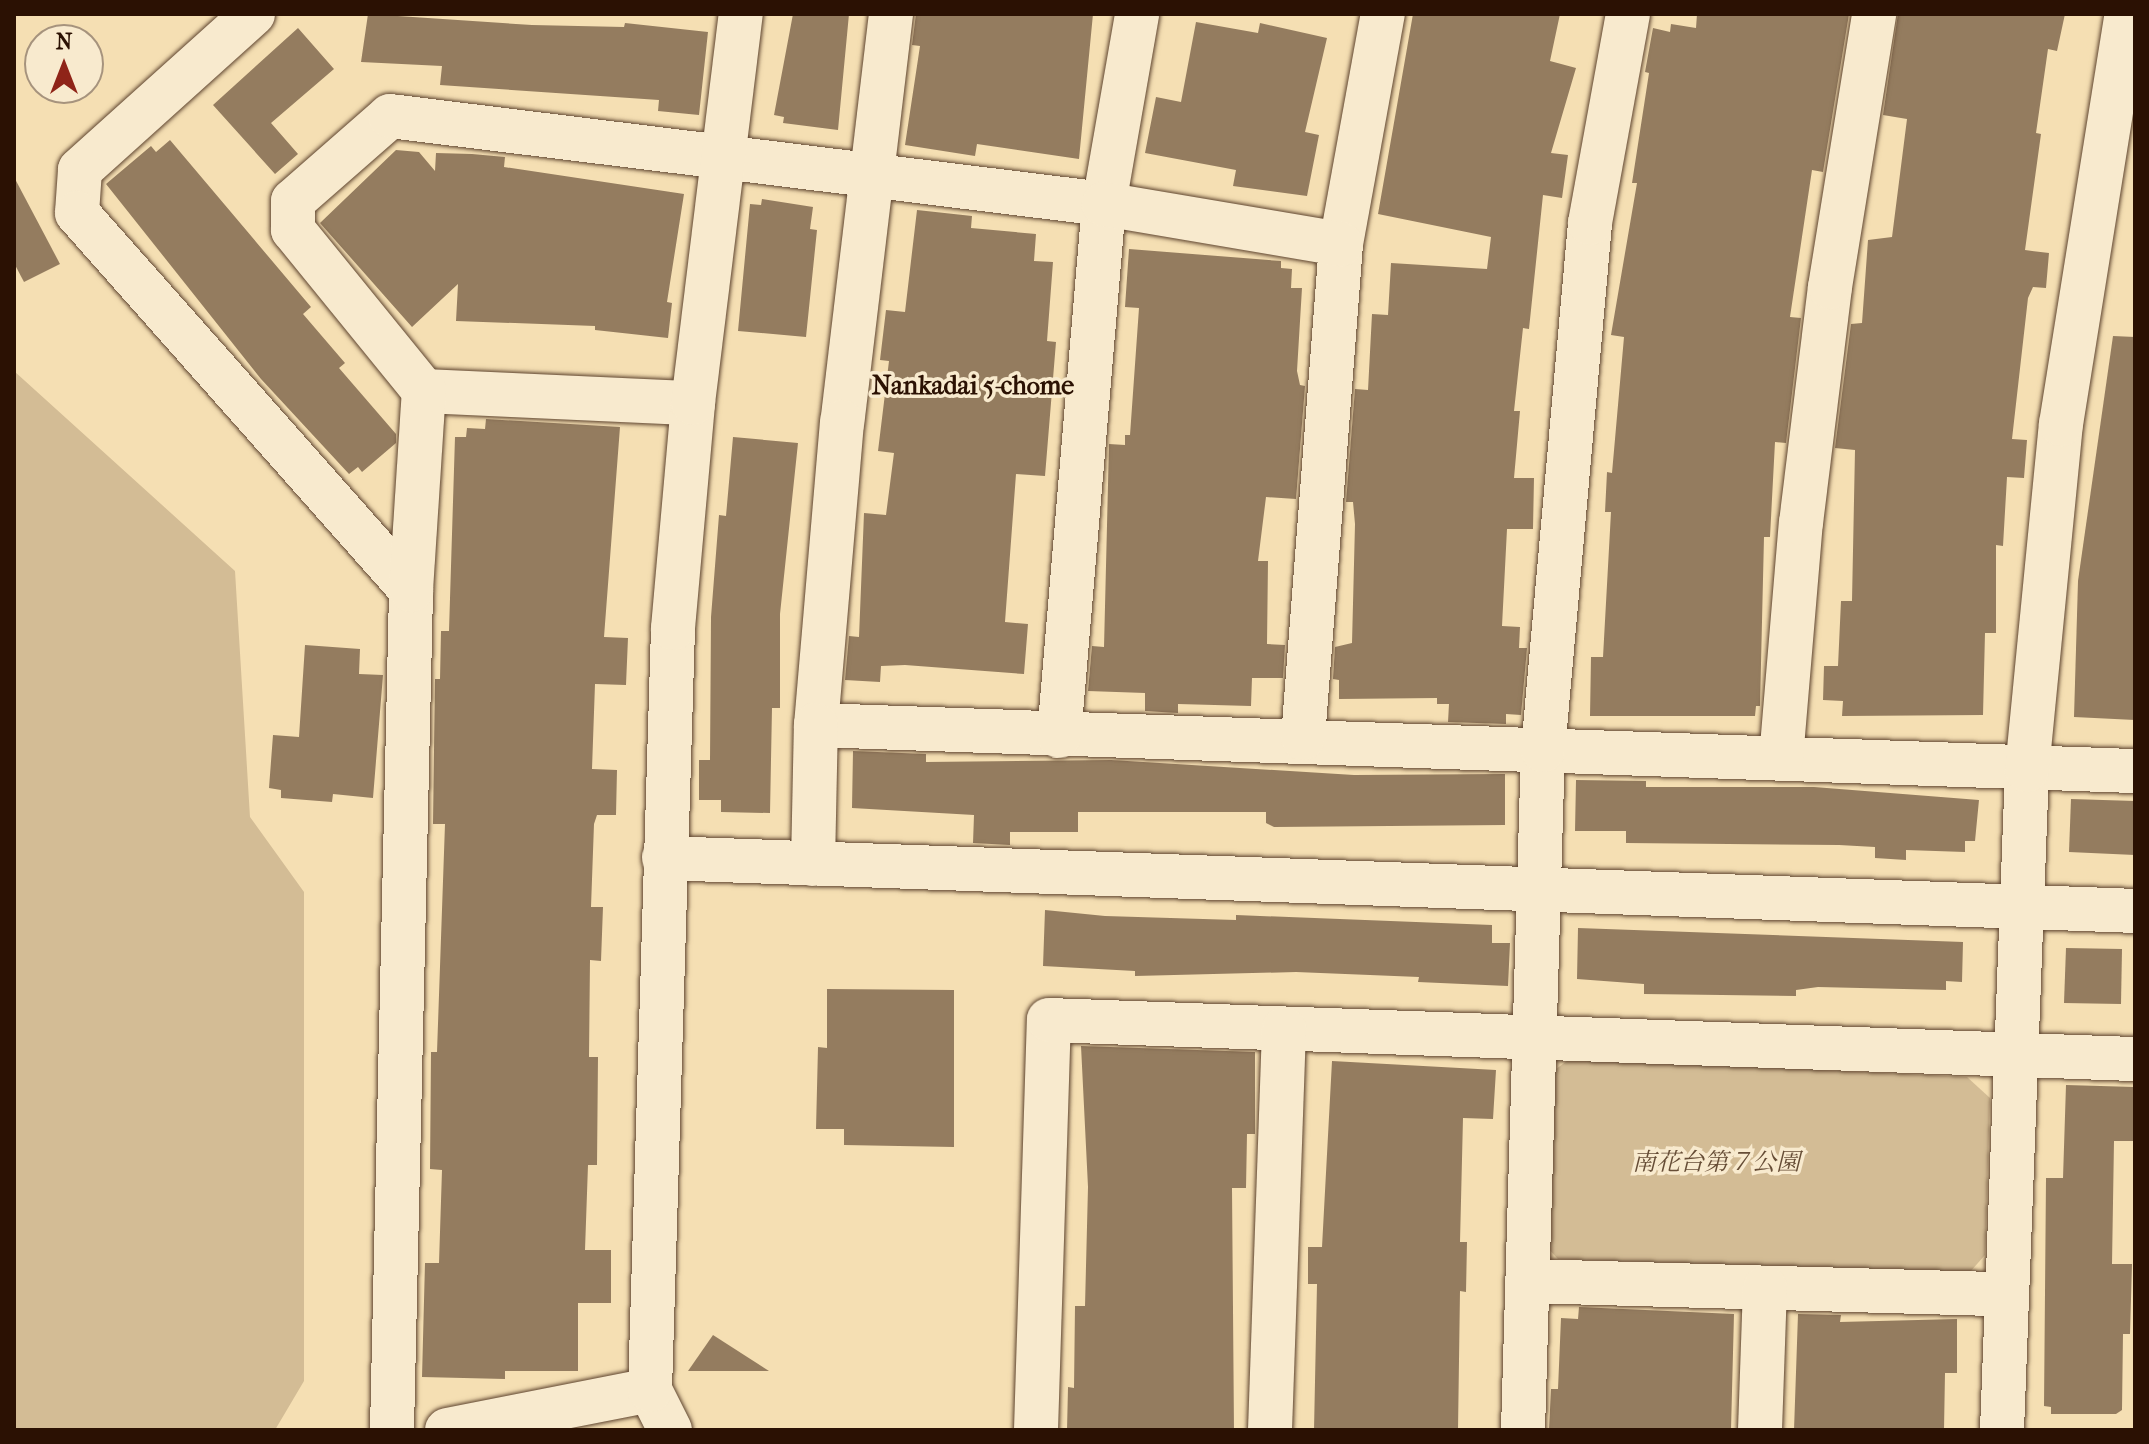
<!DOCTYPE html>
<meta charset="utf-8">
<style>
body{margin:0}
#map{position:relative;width:2149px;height:1444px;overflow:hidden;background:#f5dfb3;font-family:"IM FELL French Canon","Noto Serif JP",serif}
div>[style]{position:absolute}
.green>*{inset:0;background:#d3bc95}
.building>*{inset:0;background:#947c5f}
.roads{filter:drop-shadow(0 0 2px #5e442f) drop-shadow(0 0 2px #5e442f)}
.street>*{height:44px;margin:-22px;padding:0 22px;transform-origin:22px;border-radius:22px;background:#f8eace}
.secondary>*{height:44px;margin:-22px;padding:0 22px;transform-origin:22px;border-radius:22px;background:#f8eace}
span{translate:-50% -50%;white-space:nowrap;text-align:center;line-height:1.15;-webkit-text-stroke:7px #f8eace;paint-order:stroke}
.park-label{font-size:24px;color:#664d36;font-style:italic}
.neighbourhood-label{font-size:26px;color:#2b1103;font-weight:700}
.frame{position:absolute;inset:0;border:16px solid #2b1103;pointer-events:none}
.north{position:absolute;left:24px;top:24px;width:80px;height:80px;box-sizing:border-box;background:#f8eace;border:2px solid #a6937d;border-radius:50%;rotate:0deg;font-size:22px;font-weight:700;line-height:32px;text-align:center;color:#2b1103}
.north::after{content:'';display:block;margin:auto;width:28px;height:36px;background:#8f2418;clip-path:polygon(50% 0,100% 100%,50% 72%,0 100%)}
</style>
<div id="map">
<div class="green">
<div style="clip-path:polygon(14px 371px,235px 571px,250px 817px,304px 892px,304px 1381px,275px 1430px,14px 1430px)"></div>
<div style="clip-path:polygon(1571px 1058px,1967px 1077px,1990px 1098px,1985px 1255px,1970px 1272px,1558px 1259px,1543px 1243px,1552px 1072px)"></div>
</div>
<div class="building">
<div style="clip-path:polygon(368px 14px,532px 25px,624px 27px,625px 23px,708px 32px,699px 115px,658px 111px,659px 100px,440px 85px,442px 66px,361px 62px)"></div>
<div style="clip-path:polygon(793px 14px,849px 14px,838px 130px,783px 123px,784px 117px,774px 115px)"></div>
<div style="clip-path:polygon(916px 14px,1093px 14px,1079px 159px,977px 144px,975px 156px,905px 145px,920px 46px,912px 45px)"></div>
<div style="clip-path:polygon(1413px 14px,1560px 14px,1550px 61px,1576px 68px,1551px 153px,1568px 155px,1562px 198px,1543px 195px,1529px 329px,1523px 328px,1514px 411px,1520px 411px,1514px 478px,1534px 478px,1533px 529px,1507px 529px,1502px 626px,1520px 627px,1519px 648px,1527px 648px,1521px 715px,1506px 714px,1506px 724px,1448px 722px,1449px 704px,1437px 704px,1437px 698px,1339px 699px,1339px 680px,1333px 679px,1335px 647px,1352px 643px,1355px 524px,1353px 502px,1346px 502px,1355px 389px,1368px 390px,1372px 314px,1388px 315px,1391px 263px,1487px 269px,1491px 237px,1378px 214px)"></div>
<div style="clip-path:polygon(1697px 14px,1849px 14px,1823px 172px,1812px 170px,1790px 317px,1801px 318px,1786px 443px,1775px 442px,1770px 537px,1764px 537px,1760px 706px,1756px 706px,1755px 716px,1590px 716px,1591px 657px,1603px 657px,1611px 512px,1605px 512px,1607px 472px,1612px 473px,1624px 337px,1611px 335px,1637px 183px,1632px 183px,1649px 73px,1645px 72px,1653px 28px,1670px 32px,1671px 24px,1696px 28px)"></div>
<div style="clip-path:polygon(1898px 14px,2065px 14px,2057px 51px,2048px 49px,2036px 133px,2041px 134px,2025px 250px,2049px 253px,2046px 288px,2033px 287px,2028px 298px,2012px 439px,2027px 440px,2024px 478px,2007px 477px,2003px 546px,1996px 545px,1996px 633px,1985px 633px,1983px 715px,1842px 716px,1843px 701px,1823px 700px,1824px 666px,1838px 666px,1841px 601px,1852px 601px,1855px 450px,1835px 448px,1851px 324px,1862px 323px,1868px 240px,1892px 237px,1907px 119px,1883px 115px)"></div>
<div style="clip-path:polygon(1196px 22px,1258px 33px,1260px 23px,1327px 38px,1305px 132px,1319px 135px,1307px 196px,1233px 186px,1236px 170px,1145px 153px,1156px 97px,1181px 102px)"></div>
<div style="clip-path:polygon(298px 28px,334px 69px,271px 123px,298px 154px,275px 174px,213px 105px)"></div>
<div style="clip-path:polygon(170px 140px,311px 307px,303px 314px,345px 363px,339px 368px,396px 434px,396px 443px,362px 472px,358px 467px,349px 474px,261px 379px,106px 184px,151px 146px,156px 152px)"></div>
<div style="clip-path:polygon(396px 150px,419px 152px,435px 171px,436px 153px,472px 154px,505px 157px,504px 167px,684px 194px,667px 302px,672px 303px,668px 338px,595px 330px,595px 326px,456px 321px,458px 284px,412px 327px,320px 223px)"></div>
<div style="clip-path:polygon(14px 177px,60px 264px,24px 282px,14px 263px)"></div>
<div style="clip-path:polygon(762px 199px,813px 207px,810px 229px,817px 230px,806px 337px,738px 331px,750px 204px,761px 205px)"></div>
<div style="clip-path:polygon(917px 210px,972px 216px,971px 228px,1036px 234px,1034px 261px,1053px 262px,1047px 341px,1056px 342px,1045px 476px,1016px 474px,1005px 622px,1028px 624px,1024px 674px,905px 665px,881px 666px,880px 682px,845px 680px,849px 636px,859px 637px,864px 513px,886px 515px,894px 453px,878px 451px,889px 361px,880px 360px,886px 310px,905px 312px)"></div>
<div style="clip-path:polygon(1129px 249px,1281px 261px,1281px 268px,1292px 269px,1291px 288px,1302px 288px,1297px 371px,1300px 385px,1305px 386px,1296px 499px,1266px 497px,1258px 561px,1268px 561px,1267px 644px,1285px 645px,1283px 678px,1252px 678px,1251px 706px,1178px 704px,1178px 713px,1145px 711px,1145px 693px,1088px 691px,1092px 646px,1104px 647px,1109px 444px,1125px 445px,1125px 435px,1130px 435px,1139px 308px,1125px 307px)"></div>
<div style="clip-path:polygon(2113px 336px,2135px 337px,2135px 720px,2074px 717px,2078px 581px)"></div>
<div style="clip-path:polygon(486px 419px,620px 427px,604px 637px,628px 638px,626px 685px,595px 684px,592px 769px,617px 770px,616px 815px,597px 815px,594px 824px,591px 907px,603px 907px,601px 961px,590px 960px,589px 1057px,598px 1057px,597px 1165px,588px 1165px,585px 1250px,611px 1250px,611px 1303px,578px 1303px,578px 1371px,505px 1371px,505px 1379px,422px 1377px,425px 1263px,439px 1263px,442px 1170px,430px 1169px,431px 1052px,437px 1052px,445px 824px,433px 824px,435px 679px,440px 679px,441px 631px,449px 631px,455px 437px,466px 437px,467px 428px,485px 429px)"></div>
<div style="clip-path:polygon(733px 437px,798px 443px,780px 614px,780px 708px,772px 708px,770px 813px,721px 812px,721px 800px,699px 800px,699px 760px,710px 760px,711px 617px,719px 515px,726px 516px)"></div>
<div style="clip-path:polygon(305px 645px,360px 649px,359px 674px,383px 675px,373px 798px,333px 794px,332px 802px,281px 798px,281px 790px,269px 788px,273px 735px,299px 737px)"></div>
<div style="clip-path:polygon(853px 751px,926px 754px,926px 762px,1111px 760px,1354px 775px,1505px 774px,1505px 825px,1274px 827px,1266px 823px,1266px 812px,1078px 812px,1078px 832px,1010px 832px,1010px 845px,973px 843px,974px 815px,852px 808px)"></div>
<div style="clip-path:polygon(1576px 780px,1646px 781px,1646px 787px,1814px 787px,1979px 800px,1975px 841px,1965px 841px,1965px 852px,1906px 850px,1906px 860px,1875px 858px,1875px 847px,1839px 845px,1626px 843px,1626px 831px,1575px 831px)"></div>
<div style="clip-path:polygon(2071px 799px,2135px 801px,2135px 855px,2069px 852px)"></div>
<div style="clip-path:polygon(1045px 910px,1105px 916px,1236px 920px,1236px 915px,1492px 925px,1492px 943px,1510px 943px,1508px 986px,1418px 982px,1419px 977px,1296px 972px,1135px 976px,1135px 971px,1043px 966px)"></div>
<div style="clip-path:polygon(1578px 928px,1963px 942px,1962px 982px,1946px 981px,1946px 990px,1818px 987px,1796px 990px,1796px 996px,1644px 994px,1644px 984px,1577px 979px)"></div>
<div style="clip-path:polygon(2066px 948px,2122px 949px,2121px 1004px,2064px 1003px)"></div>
<div style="clip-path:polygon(827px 989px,954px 990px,954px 1147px,844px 1145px,844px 1129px,816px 1129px,818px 1047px,827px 1048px)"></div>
<div style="clip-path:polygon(1081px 1046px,1255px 1052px,1255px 1134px,1247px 1134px,1246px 1188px,1232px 1188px,1234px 1430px,1067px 1430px,1068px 1387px,1074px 1388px,1075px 1306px,1085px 1306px,1088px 1187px)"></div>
<div style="clip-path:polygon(1332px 1061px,1496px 1070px,1493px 1119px,1463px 1118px,1460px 1242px,1467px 1242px,1466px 1292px,1460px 1291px,1458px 1430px,1314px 1430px,1317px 1284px,1308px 1284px,1308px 1247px,1322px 1247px)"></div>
<div style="clip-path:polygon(2066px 1085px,2135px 1087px,2135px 1141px,2114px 1141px,2112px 1264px,2132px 1264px,2130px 1334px,2123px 1334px,2122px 1410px,2116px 1414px,2051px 1414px,2051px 1407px,2044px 1406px,2046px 1178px,2063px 1178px)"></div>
<div style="clip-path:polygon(1579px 1307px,1734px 1314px,1731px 1430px,1549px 1430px,1551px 1389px,1558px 1389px,1561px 1318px,1578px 1319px)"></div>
<div style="clip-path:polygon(1798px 1314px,1841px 1315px,1840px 1322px,1957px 1319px,1957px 1373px,1945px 1373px,1944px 1430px,1794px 1430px)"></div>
<div style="clip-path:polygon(713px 1335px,769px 1371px,688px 1371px)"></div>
</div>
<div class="roads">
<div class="street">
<div style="left:253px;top:14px;width:233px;rotate:138deg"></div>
<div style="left:80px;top:170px;width:43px;rotate:94deg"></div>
<div style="left:77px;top:213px;width:504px;rotate:48.46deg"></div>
<div style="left:891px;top:14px;width:411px;rotate:96.8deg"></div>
<div style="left:842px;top:422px;width:304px;rotate:94.9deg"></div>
<div style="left:816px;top:725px;width:1320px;rotate:2deg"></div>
<div style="left:424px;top:391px;width:269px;rotate:2.6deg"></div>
<div style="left:1059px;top:736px;width:534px;rotate:-85.17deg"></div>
<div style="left:1104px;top:204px;width:193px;rotate:-80.1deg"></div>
<div style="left:1303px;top:738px;width:495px;rotate:-85.6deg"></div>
<div style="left:1341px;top:244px;width:234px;rotate:-79.7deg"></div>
<div style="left:1781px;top:759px;width:237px;rotate:-85.2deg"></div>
<div style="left:1801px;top:523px;width:238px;rotate:-83deg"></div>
<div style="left:1830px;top:287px;width:277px;rotate:-80.8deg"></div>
<div style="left:813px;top:864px;width:139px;rotate:-88.8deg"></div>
<div style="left:1528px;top:1281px;width:477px;rotate:1.6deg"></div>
<div style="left:392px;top:1430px;width:840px;rotate:-88.7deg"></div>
<div style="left:411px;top:590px;width:199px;rotate:-86.3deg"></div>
<div style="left:424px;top:391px;width:208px;rotate:-129.1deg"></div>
<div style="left:293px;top:230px;width:29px;rotate:-90deg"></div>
<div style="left:293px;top:201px;width:129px;rotate:-41.2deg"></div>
<div style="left:390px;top:116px;width:719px;rotate:7.03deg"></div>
<div style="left:1104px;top:204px;width:240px;rotate:9.6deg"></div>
<div style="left:447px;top:1430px;width:207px;rotate:-11.1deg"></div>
<div style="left:1036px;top:1430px;width:410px;rotate:-88.2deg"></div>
<div style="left:1049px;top:1020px;width:1087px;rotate:2.06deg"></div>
<div style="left:1270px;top:1430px;width:401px;rotate:-88deg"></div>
<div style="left:1523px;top:1430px;width:680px;rotate:-88.32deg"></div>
<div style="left:1543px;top:750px;width:529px;rotate:-84.9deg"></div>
<div style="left:1590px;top:223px;width:212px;rotate:-79.7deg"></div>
<div style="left:1760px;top:1430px;width:142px;rotate:-88deg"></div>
</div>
<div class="secondary">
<div style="left:664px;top:858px;width:1472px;rotate:2.06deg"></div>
<div style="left:670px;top:1430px;width:45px;rotate:-116.6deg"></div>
<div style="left:650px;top:1390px;width:762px;rotate:-88.27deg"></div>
<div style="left:673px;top:628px;width:226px;rotate:-84.9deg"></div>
<div style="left:693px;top:403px;width:392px;rotate:-83deg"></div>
<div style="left:2002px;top:1430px;width:660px;rotate:-87.83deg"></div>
<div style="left:2027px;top:770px;width:348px;rotate:-84.4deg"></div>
<div style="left:2061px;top:424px;width:415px;rotate:-80.9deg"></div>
</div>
</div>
<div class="park-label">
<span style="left:1716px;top:1163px">南花台第７公園</span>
</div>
<div class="neighbourhood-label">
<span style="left:973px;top:386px">Nankadai 5-chome</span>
</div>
<div class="frame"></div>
<div class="north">N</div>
</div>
